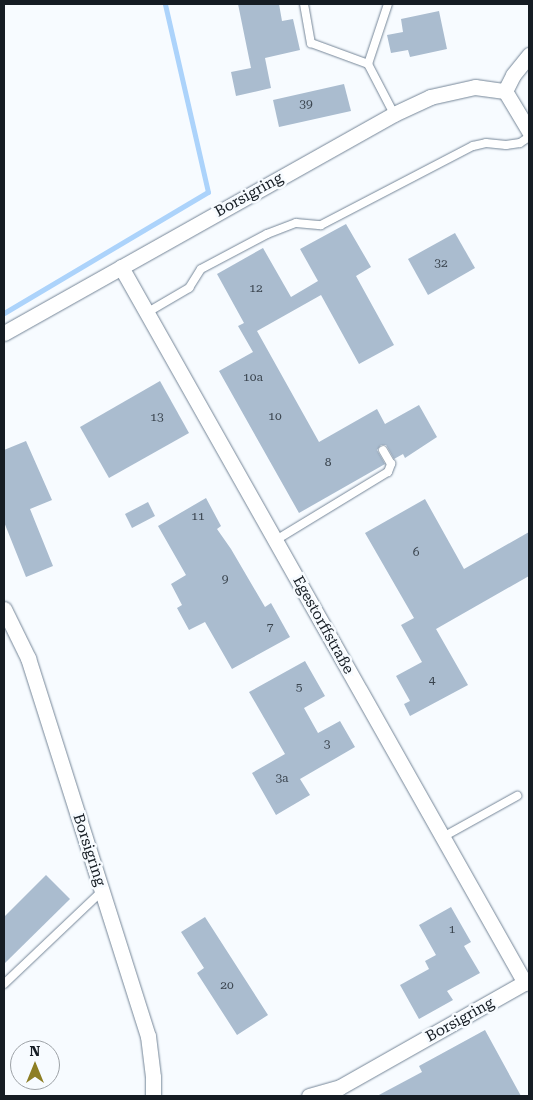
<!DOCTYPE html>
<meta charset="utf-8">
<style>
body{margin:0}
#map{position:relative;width:533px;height:1100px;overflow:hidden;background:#f7fbff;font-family:"Roboto Serif",serif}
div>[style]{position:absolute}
.stream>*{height:5px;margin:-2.5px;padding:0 2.5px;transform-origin:2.5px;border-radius:2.5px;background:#acd3fb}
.building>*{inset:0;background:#aabccf}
.roads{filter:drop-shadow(0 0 1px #758698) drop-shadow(0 0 1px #758698)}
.service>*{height:8px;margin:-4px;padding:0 4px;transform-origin:4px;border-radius:4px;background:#fff}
.minor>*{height:15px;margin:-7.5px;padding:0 7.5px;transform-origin:7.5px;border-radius:7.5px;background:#fff}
span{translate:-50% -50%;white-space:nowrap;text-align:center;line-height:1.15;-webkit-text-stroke:5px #f7fbff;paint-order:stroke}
.number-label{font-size:12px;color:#3a444e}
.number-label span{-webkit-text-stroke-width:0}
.street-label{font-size:15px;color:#151c23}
.frame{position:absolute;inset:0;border:5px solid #151c23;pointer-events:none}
.north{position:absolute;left:10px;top:1040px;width:50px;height:50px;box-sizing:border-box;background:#f7fbff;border:1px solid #9da2a7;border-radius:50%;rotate:0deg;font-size:14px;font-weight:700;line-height:20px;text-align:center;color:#151c23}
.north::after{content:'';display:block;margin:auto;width:18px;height:22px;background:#8d7e24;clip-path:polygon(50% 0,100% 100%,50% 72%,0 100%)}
</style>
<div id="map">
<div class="stream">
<div style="left:4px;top:313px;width:237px;rotate:-30.7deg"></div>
<div style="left:208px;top:192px;width:193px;rotate:-102.9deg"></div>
</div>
<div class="building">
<div style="clip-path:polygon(238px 4px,279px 4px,282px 21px,293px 19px,300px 50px,265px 58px,271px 88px,236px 96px,231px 72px,251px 68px)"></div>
<div style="clip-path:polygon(439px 11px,447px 49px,410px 57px,408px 50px,391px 53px,387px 35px,403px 32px,401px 19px)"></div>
<div style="clip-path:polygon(344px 84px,351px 111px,279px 127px,273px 100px)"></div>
<div style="clip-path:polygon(346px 224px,371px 267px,356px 276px,394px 345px,359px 364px,321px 295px,257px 331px,319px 442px,377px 409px,385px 424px,419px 405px,437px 437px,405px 458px,403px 454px,394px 459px,386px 445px,381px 445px,377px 450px,385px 464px,299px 513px,219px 371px,253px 352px,238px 326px,244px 323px,217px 274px,263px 248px,291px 297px,318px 281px,300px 249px)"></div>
<div style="clip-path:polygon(455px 233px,475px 268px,428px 295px,408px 259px)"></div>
<div style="clip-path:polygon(160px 381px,189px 433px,109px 478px,80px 427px)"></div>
<div style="clip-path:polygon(26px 441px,52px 500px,30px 509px,53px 566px,26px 577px,4px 522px,4px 450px)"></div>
<div style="clip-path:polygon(206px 498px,221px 526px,217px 529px,231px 549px,265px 607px,271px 603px,290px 637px,232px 669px,205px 622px,189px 630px,177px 608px,182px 605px,171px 584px,186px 575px,158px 526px)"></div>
<div style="clip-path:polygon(425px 499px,464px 569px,529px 532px,529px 576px,436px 629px,468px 685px,410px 716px,404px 704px,410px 701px,396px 676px,422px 662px,401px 625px,414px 618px,365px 533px)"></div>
<div style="clip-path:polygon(148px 502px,155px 516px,132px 528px,125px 514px)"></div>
<div style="clip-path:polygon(305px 661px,325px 696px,304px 708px,318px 733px,340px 721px,355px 747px,300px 779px,310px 795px,276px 815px,252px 773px,285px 754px,249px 692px)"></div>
<div style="clip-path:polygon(46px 875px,70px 899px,4px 964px,4px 917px)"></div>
<div style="clip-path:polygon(451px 907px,471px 942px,464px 946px,480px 973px,447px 991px,453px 1000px,419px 1019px,400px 985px,429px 969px,425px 961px,436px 955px,419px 925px)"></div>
<div style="clip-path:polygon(205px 917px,268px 1015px,237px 1035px,197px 973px,204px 968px,181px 932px)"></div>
<div style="clip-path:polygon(485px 1030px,521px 1096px,377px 1096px,422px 1072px,419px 1066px)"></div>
</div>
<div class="roads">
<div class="service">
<div style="left:304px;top:4px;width:40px;rotate:80deg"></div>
<div style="left:311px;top:43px;width:61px;rotate:20.2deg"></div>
<div style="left:368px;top:64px;width:56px;rotate:62.5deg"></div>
<div style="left:368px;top:64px;width:63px;rotate:-71.6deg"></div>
<div style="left:148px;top:312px;width:48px;rotate:-30.3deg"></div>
<div style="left:189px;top:288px;width:22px;rotate:-58deg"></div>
<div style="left:201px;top:269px;width:75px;rotate:-27.9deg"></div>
<div style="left:267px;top:234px;width:31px;rotate:-21deg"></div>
<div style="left:296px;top:223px;width:25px;rotate:5deg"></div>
<div style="left:321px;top:225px;width:171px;rotate:-27.5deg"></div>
<div style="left:473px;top:146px;width:13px;rotate:-13deg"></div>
<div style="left:486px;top:143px;width:20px;rotate:6deg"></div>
<div style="left:506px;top:145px;width:14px;rotate:-8deg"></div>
<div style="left:520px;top:143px;width:11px;rotate:-34deg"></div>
<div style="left:276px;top:540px;width:131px;rotate:-31.3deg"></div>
<div style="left:388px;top:472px;width:9px;rotate:-69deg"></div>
<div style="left:391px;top:464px;width:16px;rotate:-120deg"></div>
<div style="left:443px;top:837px;width:85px;rotate:-29deg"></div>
<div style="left:4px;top:984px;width:135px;rotate:-43.5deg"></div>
</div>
<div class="minor">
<div style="left:505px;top:91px;width:18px;rotate:-63deg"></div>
<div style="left:513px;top:75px;width:26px;rotate:-51deg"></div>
<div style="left:121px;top:267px;width:822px;rotate:60.57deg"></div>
<div style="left:4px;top:333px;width:447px;rotate:-29.3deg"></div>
<div style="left:394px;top:114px;width:40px;rotate:-25deg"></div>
<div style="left:430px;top:97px;width:46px;rotate:-12.5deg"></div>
<div style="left:475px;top:87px;width:30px;rotate:8deg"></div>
<div style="left:505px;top:91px;width:47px;rotate:59deg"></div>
<div style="left:4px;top:609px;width:55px;rotate:63.9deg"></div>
<div style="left:28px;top:658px;width:397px;rotate:72.4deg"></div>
<div style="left:148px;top:1036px;width:41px;rotate:83deg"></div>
<div style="left:153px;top:1077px;width:19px;rotate:90deg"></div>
<div style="left:309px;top:1096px;width:32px;rotate:-16deg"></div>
<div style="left:340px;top:1087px;width:217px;rotate:-29.5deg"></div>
</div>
</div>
<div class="number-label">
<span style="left:306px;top:105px">39</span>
<span style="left:441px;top:264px">32</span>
<span style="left:256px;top:289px">12</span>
<span style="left:253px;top:378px">10a</span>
<span style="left:275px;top:417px">10</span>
<span style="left:157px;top:418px">13</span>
<span style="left:328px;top:463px">8</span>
<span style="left:198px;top:517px">11</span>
<span style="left:416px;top:553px">6</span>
<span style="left:225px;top:580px">9</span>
<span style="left:270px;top:628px">7</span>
<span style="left:432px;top:681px">4</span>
<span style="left:299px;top:688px">5</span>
<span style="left:327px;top:745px">3</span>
<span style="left:282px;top:779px">3a</span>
<span style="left:452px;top:930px">1</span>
<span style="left:227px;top:986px">20</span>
</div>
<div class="street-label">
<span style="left:249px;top:195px;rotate:-29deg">Borsigring</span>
<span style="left:323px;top:625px;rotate:61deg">Egestorffstraße</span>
<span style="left:89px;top:850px;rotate:72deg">Borsigring</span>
<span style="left:460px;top:1020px;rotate:-29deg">Borsigring</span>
</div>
<div class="frame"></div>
<div class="north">N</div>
</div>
